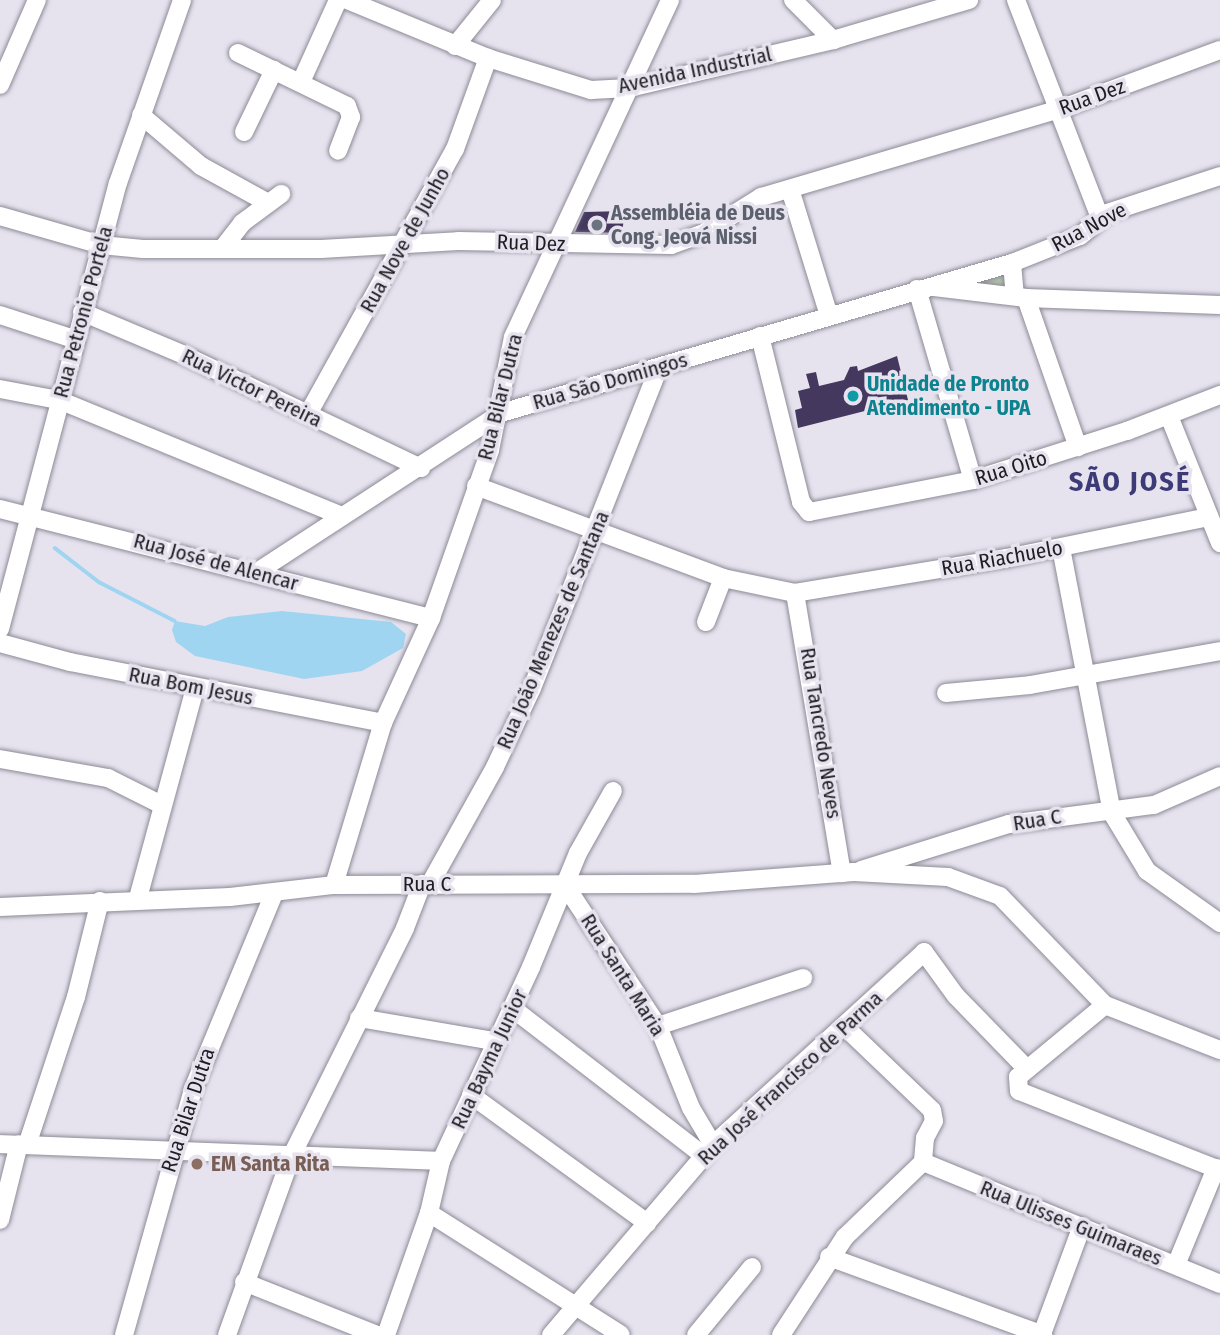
<!DOCTYPE html>
<meta charset="utf-8">
<style>
body{margin:0}
#map{position:relative;width:1220px;height:1335px;overflow:hidden;background:#e6e3ef;font-family:"Fira Sans Condensed",sans-serif}
div>[style]{position:absolute}
.green>*{inset:0;background:#b6cbaf}
.water>*{inset:0;background:#9fd5f0}
.stream>*{height:3.5px;margin:-1.75px;padding:0 1.75px;transform-origin:1.75px;border-radius:1.75px;background:#9fd5f0}
.building>*{inset:0;background:#45385f}
.roads{filter:drop-shadow(0 0 2px #8d8a96) drop-shadow(0 0 2px #8d8a96)}
.minor>*{height:18px;margin:-9px;padding:0 9px;transform-origin:9px;border-radius:9px;background:#fff}
.dots>*{width:19px;height:19px;translate:-50% -50%;box-sizing:border-box;border:4px solid #e6e3ef;border-radius:50%}
span{translate:-50% -50%;white-space:nowrap;text-align:center;line-height:1.15;-webkit-text-stroke:7px #e6e3ef;paint-order:stroke}
.street-label{font-size:21px;color:#1e1d21}
.worship-label{font-size:21px;color:#5b616d;font-weight:700}
.left{translate:0 -50%;text-align:left}
.culture-label{font-size:21px;color:#0d838f;font-weight:700}
.education-label{font-size:21px;color:#785e54;font-weight:700}
.district-label{font-size:28px;color:#3c3a77;font-weight:700;letter-spacing:2px}
</style>
<div id="map">
<div class="green">
<div style="clip-path:polygon(1008px 266px,1012px 291px,938px 287px)"></div>
</div>
<div class="water">
<div style="clip-path:polygon(282px 611px,391px 622px,406px 634px,403px 648px,362px 671px,304px 679px,195px 656px,176px 642px,172px 630px,175px 621px,205px 626px,228px 617px)"></div>
</div>
<div class="stream">
<div style="left:55px;top:548px;width:56px;rotate:37.7deg"></div>
<div style="left:99px;top:582px;width:85px;rotate:27.2deg"></div>
</div>
<div class="building">
<div style="clip-path:polygon(625px 211px,622px 233px,575px 232px,584px 212px)"></div>
<div style="clip-path:polygon(897px 356px,908px 400px,798px 428px,795px 410px,802px 408px,798px 391px,810px 388px,806px 374px,816px 372px,819px 386px,844px 380px,850px 367px,857px 366px,858px 371px)"></div>
</div>
<div class="roads">
<div class="minor">
<div style="left:347px;top:0;width:152px;rotate:22.4deg"></div>
<div style="left:488px;top:58px;width:108px;rotate:17.3deg"></div>
<div style="left:591px;top:90px;width:38px;rotate:-3deg"></div>
<div style="left:629px;top:88px;width:210px;rotate:-13.2deg"></div>
<div style="left:833px;top:40px;width:142px;rotate:-16.4deg"></div>
<div style="left:793px;top:0;width:57px;rotate:45deg"></div>
<div style="left:1016px;top:0;width:234px;rotate:68.9deg"></div>
<div style="left:455px;top:46px;width:59px;rotate:-51.2deg"></div>
<div style="left:238px;top:53px;width:121px;rotate:25.9deg"></div>
<div style="left:347px;top:106px;width:12px;rotate:70deg"></div>
<div style="left:351px;top:117px;width:36px;rotate:111deg"></div>
<div style="left:301px;top:82px;width:90px;rotate:-65.7deg"></div>
<div style="left:0;top:85px;width:93px;rotate:-66.5deg"></div>
<div style="left:141px;top:115px;width:79px;rotate:40.4deg"></div>
<div style="left:201px;top:166px;width:77px;rotate:28.9deg"></div>
<div style="left:244px;top:132px;width:69px;rotate:-64.2deg"></div>
<div style="left:790px;top:189px;width:133px;rotate:72.9deg"></div>
<div style="left:0;top:216px;width:105px;rotate:16deg"></div>
<div style="left:101px;top:245px;width:42px;rotate:5.4deg"></div>
<div style="left:143px;top:249px;width:178px"></div>
<div style="left:321px;top:249px;width:137px;rotate:-3.3deg"></div>
<div style="left:458px;top:241px;width:213px;rotate:1.1deg"></div>
<div style="left:671px;top:245px;width:33px;rotate:-20deg"></div>
<div style="left:702px;top:234px;width:70px;rotate:-32.1deg"></div>
<div style="left:761px;top:197px;width:309px;rotate:-16.4deg"></div>
<div style="left:1057px;top:110px;width:174px;rotate:-20.2deg"></div>
<div style="left:222px;top:249px;width:33px;rotate:-52deg"></div>
<div style="left:242px;top:223px;width:49px;rotate:-36.6deg"></div>
<div style="left:1012px;top:263px;width:33px;rotate:85deg"></div>
<div style="left:934px;top:287px;width:93px;rotate:6.8deg"></div>
<div style="left:1026px;top:298px;width:194px;rotate:2.1deg"></div>
<div style="left:917px;top:289px;width:199px;rotate:73.7deg"></div>
<div style="left:1026px;top:298px;width:158px;rotate:70.8deg"></div>
<div style="left:82px;top:312px;width:108px;rotate:22.8deg"></div>
<div style="left:182px;top:354px;width:265px;rotate:25.5deg"></div>
<div style="left:0;top:315px;width:78px;rotate:18deg"></div>
<div style="left:760px;top:336px;width:171px;rotate:76.1deg"></div>
<div style="left:801px;top:502px;width:13px;rotate:51deg"></div>
<div style="left:809px;top:512px;width:167px;rotate:-11deg"></div>
<div style="left:973px;top:480px;width:162px;rotate:-17.7deg"></div>
<div style="left:1127px;top:431px;width:100px;rotate:-21.2deg"></div>
<div style="left:0;top:389px;width:60px;rotate:10.6deg"></div>
<div style="left:59px;top:400px;width:306px;rotate:22.3deg"></div>
<div style="left:308px;top:414px;width:303px;rotate:-61deg"></div>
<div style="left:455px;top:149px;width:97px;rotate:-70.1deg"></div>
<div style="left:1169px;top:416px;width:137px;rotate:68.1deg"></div>
<div style="left:476px;top:486px;width:264px;rotate:20.4deg"></div>
<div style="left:723px;top:578px;width:74px;rotate:11.8deg"></div>
<div style="left:795px;top:593px;width:215px;rotate:-9.4deg"></div>
<div style="left:1007px;top:558px;width:206px;rotate:-11.5deg"></div>
<div style="left:0;top:509px;width:445px;rotate:14.2deg"></div>
<div style="left:1061px;top:548px;width:270px;rotate:79.1deg"></div>
<div style="left:1112px;top:813px;width:68px;rotate:58.9deg"></div>
<div style="left:1147px;top:871px;width:90px;rotate:35.5deg"></div>
<div style="left:257px;top:572px;width:291px;rotate:-33.1deg"></div>
<div style="left:501px;top:413px;width:533px;rotate:-16.36deg"></div>
<div style="left:1012px;top:263px;width:73px;rotate:-21.7deg"></div>
<div style="left:1080px;top:236px;width:35px;rotate:-40deg"></div>
<div style="left:1107px;top:213px;width:119px;rotate:-18.1deg"></div>
<div style="left:795px;top:593px;width:284px;rotate:80.5deg"></div>
<div style="left:706px;top:622px;width:47px;rotate:-68.9deg"></div>
<div style="left:0;top:629px;width:461px;rotate:-75.2deg"></div>
<div style="left:118px;top:183px;width:194px;rotate:-70.7deg"></div>
<div style="left:0;top:643px;width:73px;rotate:15.2deg"></div>
<div style="left:70px;top:662px;width:319px;rotate:11deg"></div>
<div style="left:946px;top:693px;width:84px;rotate:-5.4deg"></div>
<div style="left:1030px;top:685px;width:193px;rotate:-10.1deg"></div>
<div style="left:0;top:759px;width:110px;rotate:10deg"></div>
<div style="left:108px;top:778px;width:58px;rotate:26.6deg"></div>
<div style="left:861px;top:870px;width:155px;rotate:-17.3deg"></div>
<div style="left:1009px;top:824px;width:146px;rotate:-7.5deg"></div>
<div style="left:1154px;top:805px;width:72px;rotate:-23.7deg"></div>
<div style="left:430px;top:884px;width:134px;rotate:-60.9deg"></div>
<div style="left:495px;top:767px;width:87px;rotate:-64.9deg"></div>
<div style="left:532px;top:688px;width:345px;rotate:-68.4deg"></div>
<div style="left:334px;top:885px;width:169px;rotate:-73.2deg"></div>
<div style="left:383px;top:723px;width:115px;rotate:-65.4deg"></div>
<div style="left:431px;top:618px;width:178px;rotate:-70.6deg"></div>
<div style="left:490px;top:450px;width:115px;rotate:-78.5deg"></div>
<div style="left:513px;top:337px;width:372px;rotate:-65deg"></div>
<div style="left:565px;top:885px;width:169px;rotate:56.6deg"></div>
<div style="left:658px;top:1026px;width:88px;rotate:68.1deg"></div>
<div style="left:691px;top:1108px;width:43px;rotate:59.3deg"></div>
<div style="left:138px;top:898px;width:218px;rotate:-74.8deg"></div>
<div style="left:0;top:907px;width:230px;rotate:-2.5deg"></div>
<div style="left:230px;top:897px;width:105px;rotate:-6.6deg"></div>
<div style="left:334px;top:885px;width:360px;rotate:-0.2deg"></div>
<div style="left:694px;top:884px;width:160px;rotate:-4.3deg"></div>
<div style="left:854px;top:872px;width:94px;rotate:3deg"></div>
<div style="left:948px;top:877px;width:55px;rotate:20.1deg"></div>
<div style="left:1000px;top:896px;width:151px;rotate:46.1deg"></div>
<div style="left:1105px;top:1005px;width:123px;rotate:21.4deg"></div>
<div style="left:1105px;top:1005px;width:113px;rotate:140.4deg"></div>
<div style="left:1018px;top:1077px;width:14px;rotate:86deg"></div>
<div style="left:1019px;top:1091px;width:216px;rotate:21.5deg"></div>
<div style="left:512px;top:1008px;width:241px;rotate:37.6deg"></div>
<div style="left:359px;top:1018px;width:137px;rotate:9.7deg"></div>
<div style="left:658px;top:1026px;width:153px;rotate:-18.3deg"></div>
<div style="left:845px;top:1027px;width:120px;rotate:43.7deg"></div>
<div style="left:932px;top:1110px;width:11px;rotate:80deg"></div>
<div style="left:934px;top:1121px;width:19px;rotate:118deg"></div>
<div style="left:925px;top:1138px;width:24px;rotate:95deg"></div>
<div style="left:471px;top:1095px;width:218px;rotate:36deg"></div>
<div style="left:0;top:1144px;width:441px;rotate:2.2deg"></div>
<div style="left:27px;top:1145px;width:156px;rotate:-71.7deg"></div>
<div style="left:76px;top:997px;width:99px;rotate:-76deg"></div>
<div style="left:923px;top:1162px;width:321px;rotate:22.3deg"></div>
<div style="left:429px;top:1213px;width:227px;rotate:32.4deg"></div>
<div style="left:0;top:1220px;width:78px;rotate:-76deg"></div>
<div style="left:829px;top:1257px;width:228px;rotate:20deg"></div>
<div style="left:1176px;top:1265px;width:105px;rotate:-67.6deg"></div>
<div style="left:244px;top:1282px;width:143px;rotate:21.7deg"></div>
<div style="left:1042px;top:1334px;width:115px;rotate:-69.7deg"></div>
<div style="left:124px;top:1335px;width:255px;rotate:-74.3deg"></div>
<div style="left:193px;top:1089px;width:212px;rotate:-67.5deg"></div>
<div style="left:227px;top:1335px;width:189px;rotate:-70.2deg"></div>
<div style="left:291px;top:1157px;width:256px;rotate:-63.5deg"></div>
<div style="left:405px;top:928px;width:47px;rotate:-68.9deg"></div>
<div style="left:386px;top:1335px;width:129px;rotate:-70.6deg"></div>
<div style="left:429px;top:1213px;width:53px;rotate:-77deg"></div>
<div style="left:441px;top:1161px;width:214px;rotate:-65.1deg"></div>
<div style="left:531px;top:967px;width:123px;rotate:-67.6deg"></div>
<div style="left:578px;top:853px;width:71px;rotate:-60.6deg"></div>
<div style="left:551px;top:1335px;width:250px;rotate:-49.5deg"></div>
<div style="left:713px;top:1145px;width:286px;rotate:-42.4deg"></div>
<div style="left:924px;top:952px;width:54px;rotate:54deg"></div>
<div style="left:956px;top:996px;width:102px;rotate:45.8deg"></div>
<div style="left:696px;top:1335px;width:88px;rotate:-50.5deg"></div>
<div style="left:781px;top:1335px;width:117px;rotate:-56.9deg"></div>
<div style="left:845px;top:1237px;width:108px;rotate:-43.9deg"></div>
</div>
</div>
<div class="dots">
<div style="left:597px;top:225px;background:#6b7280"></div>
<div style="left:853px;top:396px;background:#0f9aa8"></div>
<div style="left:197px;top:1164px;background:#8d6e63"></div>
</div>
<div class="street-label">
<span style="left:695px;top:70px;rotate:-12deg">Avenida Industrial</span>
<span style="left:1092px;top:97px;rotate:-20deg">Rua Dez</span>
<span style="left:1089px;top:227px;rotate:-28deg">Rua Nove</span>
<span style="left:405px;top:240px;rotate:-61deg">Rua Nove de Junho</span>
<span style="left:531px;top:243px;rotate:2deg">Rua Dez</span>
<span style="left:83px;top:312px;rotate:-75deg">Rua Petronio Portela</span>
<span style="left:610px;top:381px;rotate:-16deg">Rua São Domingos</span>
<span style="left:252px;top:388px;rotate:26deg">Rua Victor Pereira</span>
<span style="left:500px;top:397px;rotate:-76deg">Rua Bilar Dutra</span>
<span style="left:1011px;top:468px;rotate:-17deg">Rua Oito</span>
<span style="left:1002px;top:558px;rotate:-10deg">Rua Riachuelo</span>
<span style="left:216px;top:562px;rotate:15deg">Rua José de Alencar</span>
<span style="left:553px;top:630px;rotate:-67deg">Rua João Menezes de Santana</span>
<span style="left:191px;top:686px;rotate:11deg">Rua Bom Jesus</span>
<span style="left:821px;top:733px;rotate:81deg">Rua Tancredo Neves</span>
<span style="left:1037px;top:820px;rotate:-9deg">Rua C</span>
<span style="left:427px;top:884px">Rua C</span>
<span style="left:623px;top:975px;rotate:58deg">Rua Santa Maria</span>
<span style="left:489px;top:1059px;rotate:-65deg">Rua Bayma Junior</span>
<span style="left:790px;top:1078px;rotate:-43deg">Rua José Francisco de Parma</span>
<span style="left:188px;top:1110px;rotate:-72deg">Rua Bilar Dutra</span>
<span style="left:1071px;top:1223px;rotate:22deg">Rua Ulisses Guimaraes</span>
</div>
<div class="worship-label">
<span class="left" style="left:611px;top:225px">Assembléia de Deus<br>Cong. Jeová Nissi</span>
</div>
<div class="culture-label">
<span class="left" style="left:867px;top:396px">Unidade de Pronto<br>Atendimento - UPA</span>
</div>
<div class="education-label">
<span class="left" style="left:211px;top:1164px">EM Santa Rita</span>
</div>
<div class="district-label">
<span style="left:1130px;top:482px">SÃO JOSÉ</span>
</div>
</div>
